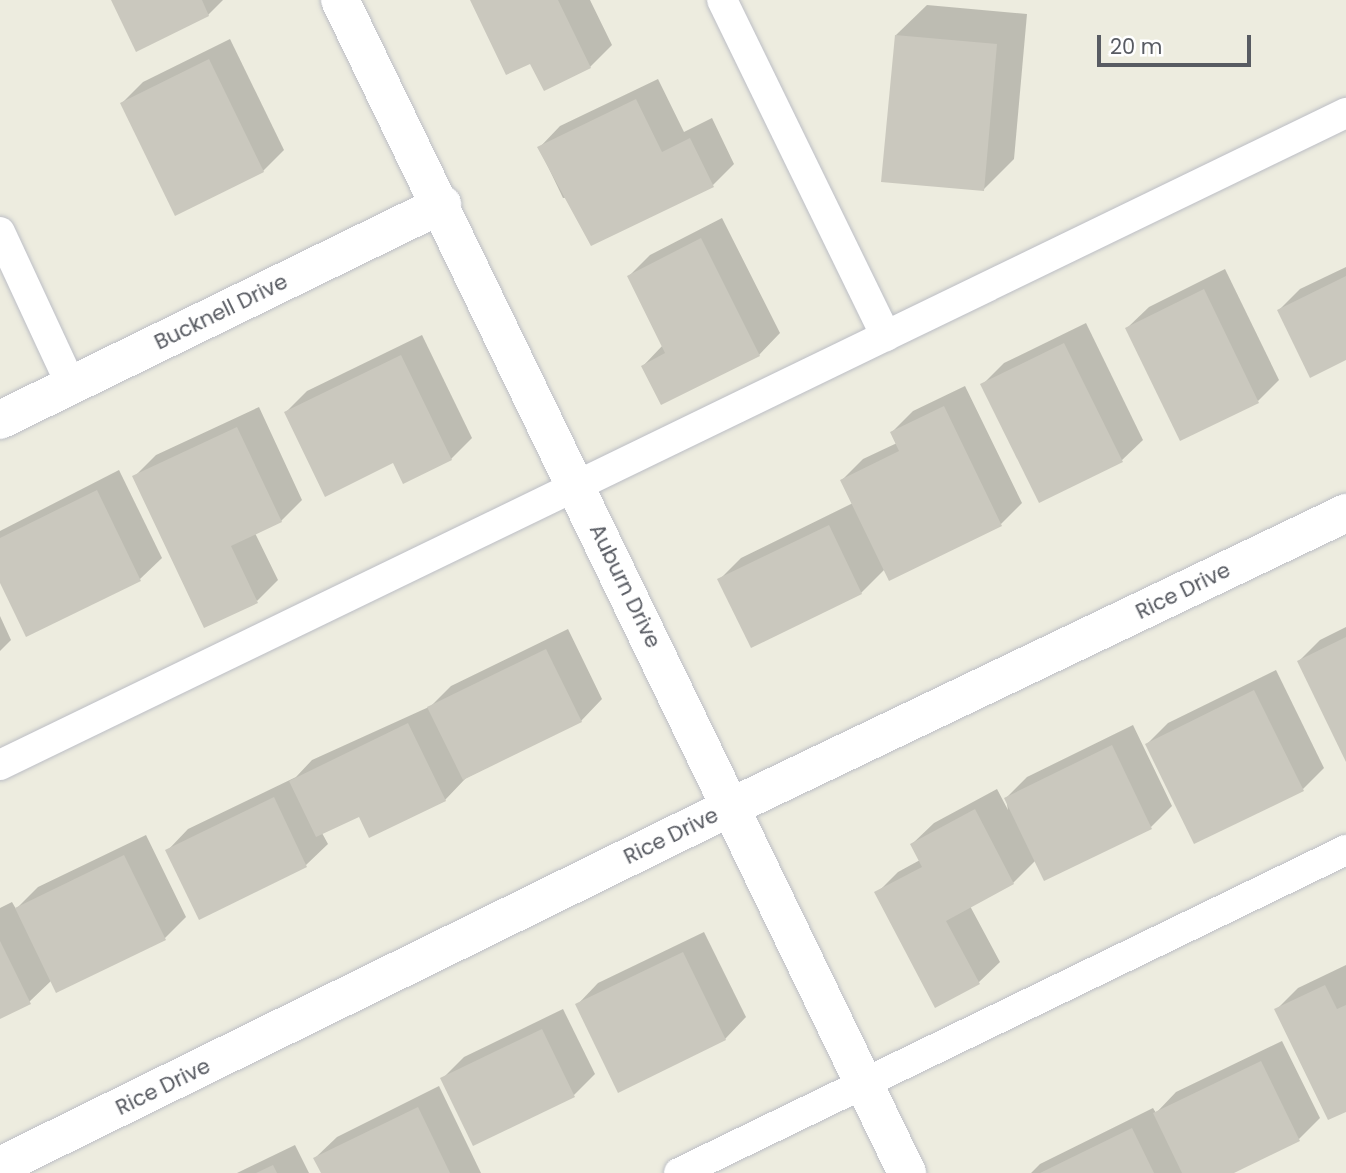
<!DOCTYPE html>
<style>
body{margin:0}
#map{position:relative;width:1346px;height:1173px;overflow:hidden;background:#edecdf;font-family:Poppins,sans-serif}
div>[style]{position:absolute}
.shadow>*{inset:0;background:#0003}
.building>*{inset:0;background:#cac8be}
.roads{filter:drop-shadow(0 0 2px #bcbec5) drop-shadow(0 0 2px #bcbec5)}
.lane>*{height:30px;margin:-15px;padding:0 15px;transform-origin:15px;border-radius:15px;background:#fff}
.street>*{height:38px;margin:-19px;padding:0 19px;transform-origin:19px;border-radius:19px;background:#fff}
span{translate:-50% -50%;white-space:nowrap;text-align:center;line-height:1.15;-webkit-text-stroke:5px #fff;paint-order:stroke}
.street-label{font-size:21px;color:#585b62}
.scale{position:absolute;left:1097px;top:35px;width:154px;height:32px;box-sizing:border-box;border:4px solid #585b62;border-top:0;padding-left:9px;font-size:21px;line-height:24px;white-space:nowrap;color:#585b62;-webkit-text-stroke:5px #fff;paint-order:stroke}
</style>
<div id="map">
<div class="shadow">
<div style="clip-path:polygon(113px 0,223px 0,208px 15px,137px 49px)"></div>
<div style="clip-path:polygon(472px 0,590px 0,612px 45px,590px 67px,545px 89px,531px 61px)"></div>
<div style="clip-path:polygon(927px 5px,1027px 14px,1014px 159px,983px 190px,896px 35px)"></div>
<div style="clip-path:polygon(230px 39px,284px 150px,263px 171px,122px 103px,143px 82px)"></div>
<div style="clip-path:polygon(658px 79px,684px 132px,712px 118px,734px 164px,713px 185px,563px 198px,539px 148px,560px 126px)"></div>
<div style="clip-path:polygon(722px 218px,780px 333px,759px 355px,643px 366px,663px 345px,629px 276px,650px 255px)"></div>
<div style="clip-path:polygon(1346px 267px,1346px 358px,1279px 310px,1300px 289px)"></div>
<div style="clip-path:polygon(1225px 269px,1279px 380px,1258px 401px,1127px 328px,1149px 307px)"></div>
<div style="clip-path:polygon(1086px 323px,1143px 440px,1121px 461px,983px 384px,1004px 363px)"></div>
<div style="clip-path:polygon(422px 335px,472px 438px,451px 459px,286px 412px,307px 391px)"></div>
<div style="clip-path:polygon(965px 386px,1022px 503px,1001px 524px,885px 569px,861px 593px,752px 646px,720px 579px,741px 558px,853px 503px,842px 480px,863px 459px,897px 443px,892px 432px,913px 411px)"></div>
<div style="clip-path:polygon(259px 407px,302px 500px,281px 521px,255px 533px,278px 580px,257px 601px,134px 477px,156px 455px)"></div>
<div style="clip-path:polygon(119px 470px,162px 558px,140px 579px,27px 634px,0 579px,0 531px)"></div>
<div style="clip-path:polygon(0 616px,11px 640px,0 651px)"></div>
<div style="clip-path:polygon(1346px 627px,1346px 758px,1299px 661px,1320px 640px)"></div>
<div style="clip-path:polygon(568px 629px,602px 699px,581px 721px,466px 778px,445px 800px,359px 815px,322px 833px,328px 844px,306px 865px,200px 917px,167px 851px,188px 829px,296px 777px,312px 760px,431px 706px,451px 686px)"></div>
<div style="clip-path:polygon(1276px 670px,1324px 768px,1303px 789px,1147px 744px,1168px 723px)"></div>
<div style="clip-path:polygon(1133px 725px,1172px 806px,1151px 827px,1045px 879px,1036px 860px,1013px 883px,970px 906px,1000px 962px,978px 983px,877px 893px,898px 872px,920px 860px,912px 844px,934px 823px,997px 789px,1008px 810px,1006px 798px,1027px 777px)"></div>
<div style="clip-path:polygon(146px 835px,186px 917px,165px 938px,52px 980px,29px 1002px,0 1017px,0 908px,12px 902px,16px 909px,38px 887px)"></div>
<div style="clip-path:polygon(704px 932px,746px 1017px,725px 1039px,577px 1005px,598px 983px)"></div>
<div style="clip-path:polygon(1346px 965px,1346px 1110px,1276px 1010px,1298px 988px)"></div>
<div style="clip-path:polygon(563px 1009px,595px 1074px,574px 1095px,442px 1079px,464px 1057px)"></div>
<div style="clip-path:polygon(1282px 1041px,1320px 1118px,1299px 1139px,1230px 1173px,1031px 1173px,1040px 1164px,1153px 1108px,1156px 1113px,1176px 1092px)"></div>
<div style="clip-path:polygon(439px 1086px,481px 1173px,323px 1173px,315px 1158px,337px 1137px)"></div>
<div style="clip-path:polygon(295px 1145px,309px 1173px,237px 1173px)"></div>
</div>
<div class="building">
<div style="clip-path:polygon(111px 0,202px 0,209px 16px,136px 52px)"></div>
<div style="clip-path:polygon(470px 0,558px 0,591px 68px,544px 91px,530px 64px,506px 75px)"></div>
<div style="clip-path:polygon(895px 35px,997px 44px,984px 191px,881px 182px)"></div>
<div style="clip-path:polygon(209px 59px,264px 172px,175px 216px,120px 103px)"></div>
<div style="clip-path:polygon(636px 99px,662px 152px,690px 138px,714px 187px,591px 246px,537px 147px)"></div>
<div style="clip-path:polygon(701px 238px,760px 356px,661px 405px,641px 366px,665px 353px,627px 276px)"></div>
<div style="clip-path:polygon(1346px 276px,1346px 360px,1310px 378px,1277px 310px)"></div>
<div style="clip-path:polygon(1204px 289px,1259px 403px,1180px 441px,1125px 328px)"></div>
<div style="clip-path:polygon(1064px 343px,1123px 462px,1039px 503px,980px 384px)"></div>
<div style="clip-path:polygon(401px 355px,452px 460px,403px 484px,393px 463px,325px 497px,284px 412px)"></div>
<div style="clip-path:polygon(944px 406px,1002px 526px,889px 581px,840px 480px,899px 451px,890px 432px)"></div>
<div style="clip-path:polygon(237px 427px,282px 522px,231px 546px,258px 603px,204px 628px,132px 476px)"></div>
<div style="clip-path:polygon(97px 490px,141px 581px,26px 637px,0 583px,0 538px)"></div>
<div style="clip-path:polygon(829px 525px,862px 594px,751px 648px,717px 579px)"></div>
<div style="clip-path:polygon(1346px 637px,1346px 762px,1297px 661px)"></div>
<div style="clip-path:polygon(546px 649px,582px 722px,463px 780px,427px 707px)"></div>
<div style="clip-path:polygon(1254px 690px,1304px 791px,1194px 844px,1145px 744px)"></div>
<div style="clip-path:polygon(408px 723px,446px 801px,369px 838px,359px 817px,316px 837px,289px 781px)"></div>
<div style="clip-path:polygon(1112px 745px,1152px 829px,1044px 881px,1004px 798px)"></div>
<div style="clip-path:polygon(274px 797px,307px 867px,199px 920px,165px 850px)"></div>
<div style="clip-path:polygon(975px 809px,1014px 884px,946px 921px,980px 984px,935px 1008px,874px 892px,922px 867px,910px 844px)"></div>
<div style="clip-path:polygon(124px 855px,166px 940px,56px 993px,15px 908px)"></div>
<div style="clip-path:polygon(0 941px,31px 1004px,0 1019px)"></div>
<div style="clip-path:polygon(683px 952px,726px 1040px,618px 1093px,575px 1004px)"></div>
<div style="clip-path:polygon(1325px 985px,1337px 1009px,1346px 1005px,1346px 1112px,1328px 1120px,1274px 1009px)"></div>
<div style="clip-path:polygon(542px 1029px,575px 1097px,473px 1146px,440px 1078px)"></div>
<div style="clip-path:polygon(1261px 1061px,1300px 1141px,1234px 1173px,1182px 1173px,1153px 1113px)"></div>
<div style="clip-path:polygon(418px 1107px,450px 1173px,321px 1173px,313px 1158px)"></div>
<div style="clip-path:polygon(1132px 1128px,1154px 1173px,1040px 1173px)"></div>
<div style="clip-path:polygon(273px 1165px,277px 1173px,256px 1173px)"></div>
</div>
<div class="roads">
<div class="lane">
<div style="left:722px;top:0;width:374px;rotate:64deg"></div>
<div style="left:0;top:232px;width:169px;rotate:65.1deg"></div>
<div style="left:0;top:765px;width:1496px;rotate:-25.85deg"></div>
<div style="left:679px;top:1173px;width:741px;rotate:-25.84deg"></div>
</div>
<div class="street">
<div style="left:340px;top:0;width:1303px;rotate:64.2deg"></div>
<div style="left:0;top:420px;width:492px;rotate:-26deg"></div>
<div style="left:0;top:1166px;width:814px;rotate:-26.16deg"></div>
<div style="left:731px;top:807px;width:682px;rotate:-25.55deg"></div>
</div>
</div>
<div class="street-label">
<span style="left:221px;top:312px;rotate:-26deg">Bucknell Drive</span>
<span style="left:625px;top:586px;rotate:64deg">Auburn Drive</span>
<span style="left:1183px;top:591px;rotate:-26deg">Rice Drive</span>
<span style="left:671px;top:836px;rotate:-26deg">Rice Drive</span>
<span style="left:163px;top:1087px;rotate:-26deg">Rice Drive</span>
</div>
<div class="scale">20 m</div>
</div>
